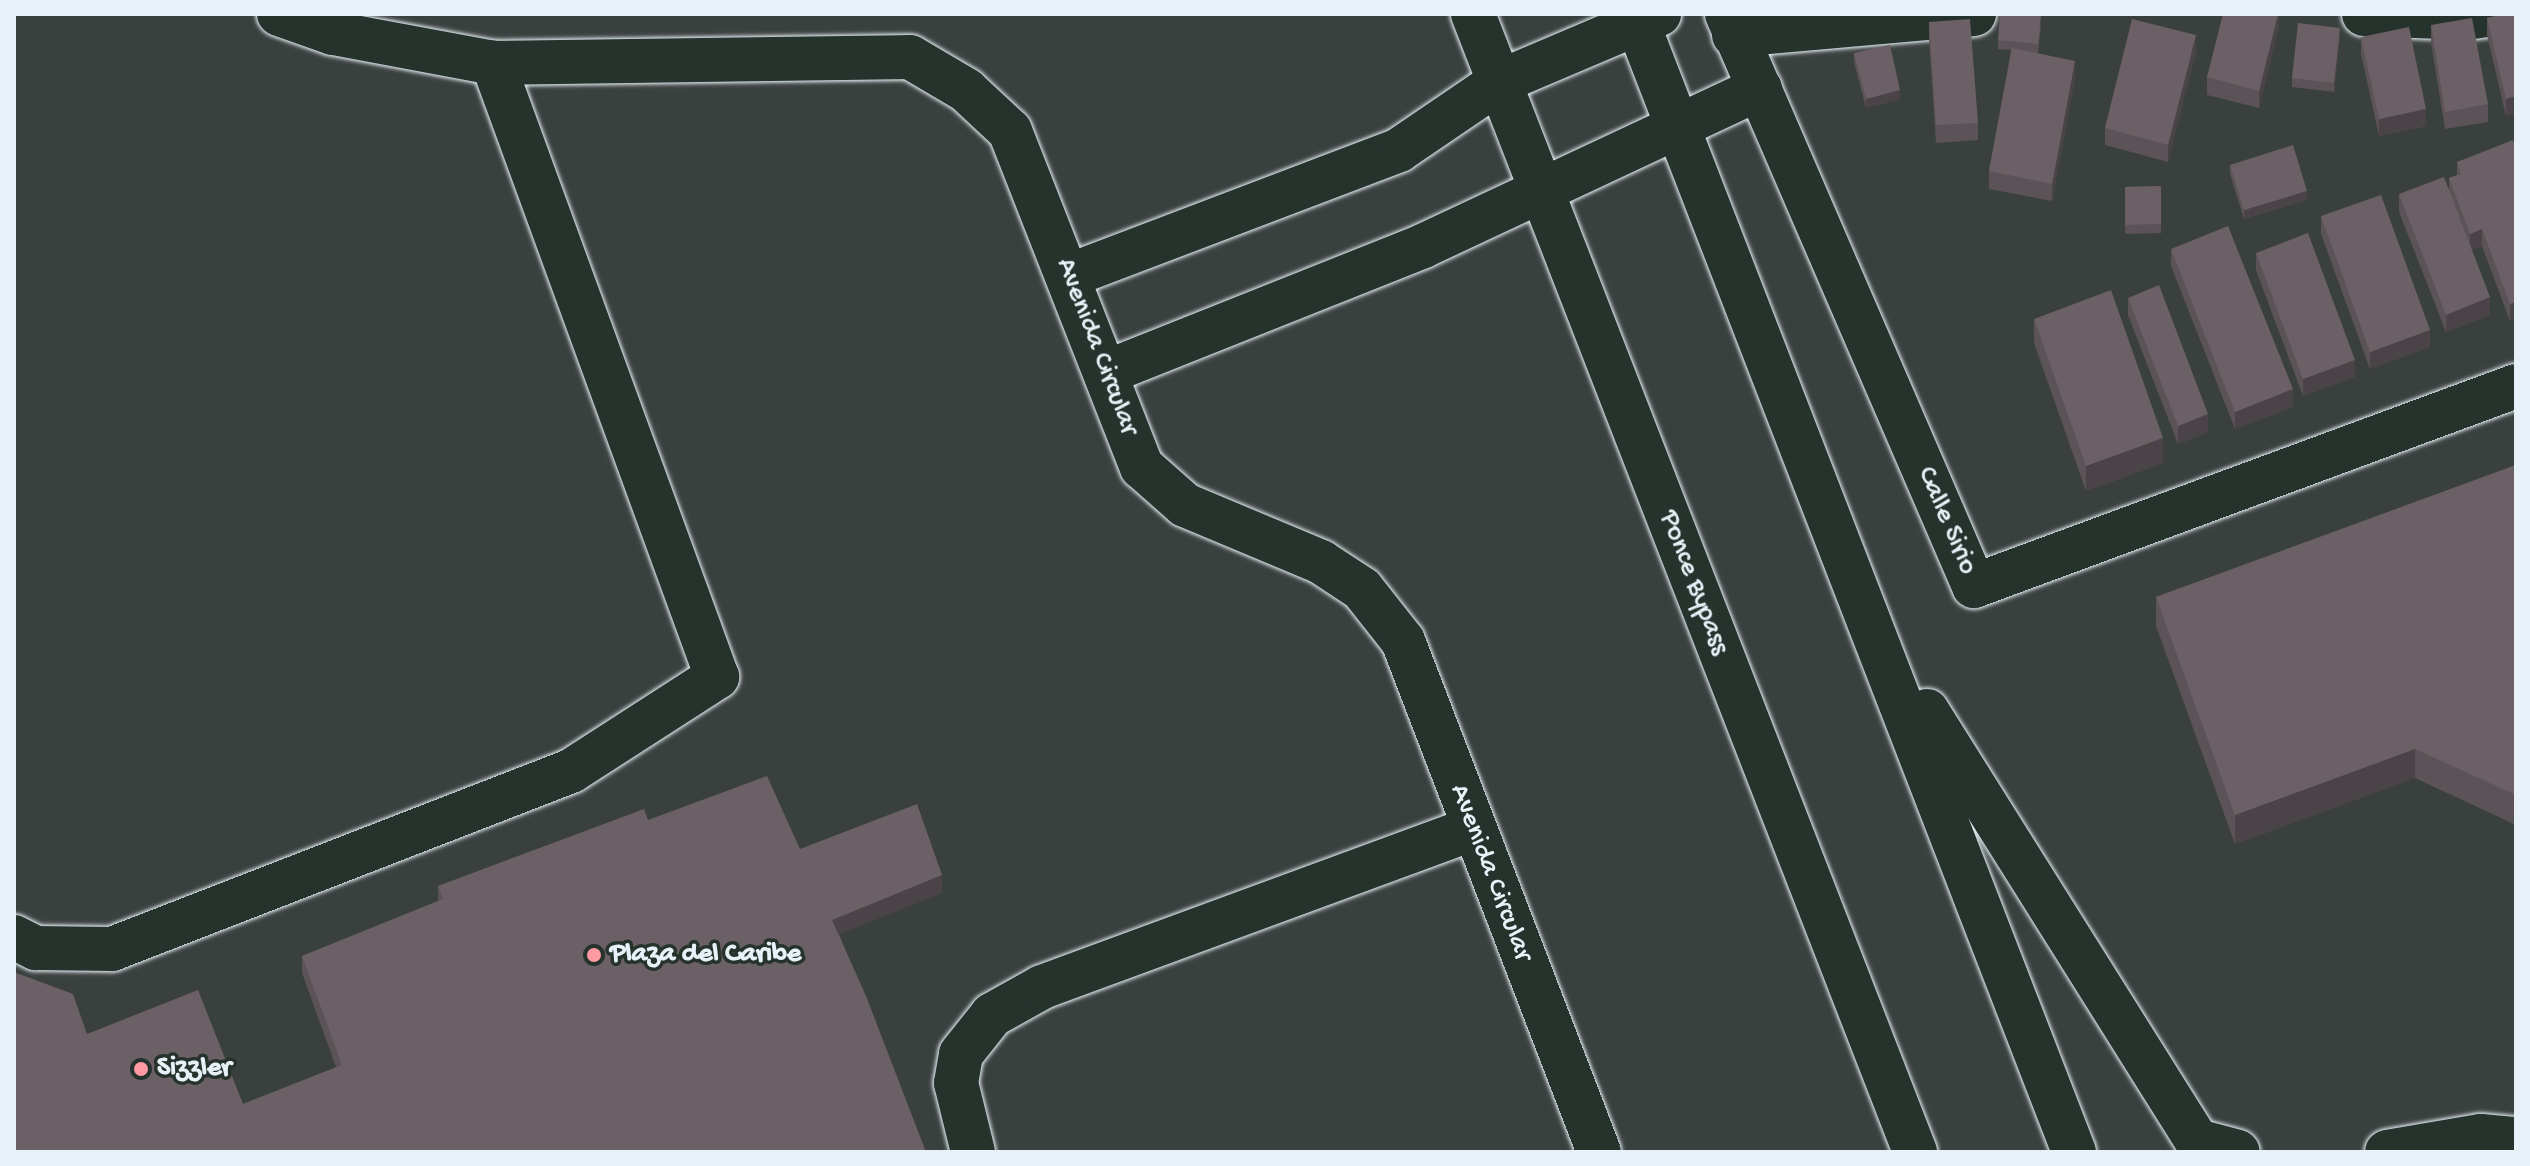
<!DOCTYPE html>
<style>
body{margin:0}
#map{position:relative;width:2530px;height:1166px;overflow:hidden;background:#3a403e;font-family:"Gochi Hand",sans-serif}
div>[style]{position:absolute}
.roads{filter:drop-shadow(0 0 2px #e8f1f8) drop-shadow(0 0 2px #e8f1f8)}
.minor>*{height:44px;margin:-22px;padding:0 22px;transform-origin:22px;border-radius:22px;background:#26332d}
.highway>*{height:44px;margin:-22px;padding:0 22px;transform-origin:22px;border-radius:22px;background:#26332d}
.wall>*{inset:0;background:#5b5357}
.shaded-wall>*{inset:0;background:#4a4347}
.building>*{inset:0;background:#6a6065}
.dots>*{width:22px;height:22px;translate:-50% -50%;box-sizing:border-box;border:4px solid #26332d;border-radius:50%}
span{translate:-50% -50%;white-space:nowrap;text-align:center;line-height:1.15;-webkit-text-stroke:7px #26332d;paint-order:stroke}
.street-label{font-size:28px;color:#e8f1f8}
.poi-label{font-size:28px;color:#e8f1f8;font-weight:700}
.left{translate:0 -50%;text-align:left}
.frame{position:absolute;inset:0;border:16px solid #e8f1f8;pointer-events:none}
</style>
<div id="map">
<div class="roads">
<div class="minor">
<div style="left:279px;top:14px;width:57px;rotate:19.4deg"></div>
<div style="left:333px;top:33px;width:163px;rotate:10.6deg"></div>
<div style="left:493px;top:63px;width:417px;rotate:-0.8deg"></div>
<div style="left:910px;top:57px;width:65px;rotate:30.5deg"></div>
<div style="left:966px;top:90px;width:60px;rotate:43deg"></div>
<div style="left:1010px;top:131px;width:361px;rotate:68.6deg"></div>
<div style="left:1142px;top:467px;width:57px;rotate:41.5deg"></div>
<div style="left:1185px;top:505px;width:147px;rotate:22.7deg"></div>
<div style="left:1321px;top:562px;width:49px;rotate:33.4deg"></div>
<div style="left:1362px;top:589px;width:66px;rotate:51.7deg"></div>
<div style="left:1403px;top:641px;width:547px;rotate:69.02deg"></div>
<div style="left:1727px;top:14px;width:623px;rotate:66.64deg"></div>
<div style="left:1974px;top:586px;width:578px;rotate:-20.25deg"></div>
<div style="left:2364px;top:14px;width:102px;rotate:2.2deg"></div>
<div style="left:2466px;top:18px;width:29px;rotate:-8deg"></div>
<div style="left:1734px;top:35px;width:241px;rotate:-5deg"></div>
<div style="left:1068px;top:276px;width:354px;rotate:-20.8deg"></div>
<div style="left:1399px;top:150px;width:121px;rotate:-34.2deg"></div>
<div style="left:1499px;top:82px;width:174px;rotate:-23deg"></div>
<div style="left:1107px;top:372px;width:340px;rotate:-21.7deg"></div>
<div style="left:1423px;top:246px;width:372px;rotate:-25.1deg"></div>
<div style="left:14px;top:937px;width:25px;rotate:27deg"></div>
<div style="left:36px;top:948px;width:76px;rotate:0.8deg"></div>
<div style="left:112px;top:949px;width:492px;rotate:-21.2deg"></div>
<div style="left:571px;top:771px;width:174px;rotate:-32.8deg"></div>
<div style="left:717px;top:677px;width:654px;rotate:-110.04deg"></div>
<div style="left:973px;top:1152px;width:71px;rotate:-103.8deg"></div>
<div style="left:956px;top:1083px;width:29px;rotate:-80deg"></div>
<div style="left:961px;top:1054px;width:50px;rotate:-51.5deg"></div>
<div style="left:992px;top:1015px;width:57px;rotate:-29.2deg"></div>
<div style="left:1042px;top:987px;width:460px;rotate:-20.2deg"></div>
</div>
<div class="highway">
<div style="left:1473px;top:14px;width:1221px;rotate:68.77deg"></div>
<div style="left:1634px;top:14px;width:1220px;rotate:68.86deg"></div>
<div style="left:1927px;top:711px;width:508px;rotate:57.88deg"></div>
<div style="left:2197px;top:1141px;width:42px;rotate:15deg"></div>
<div style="left:2387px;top:1152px;width:95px;rotate:-9.7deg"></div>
<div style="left:2481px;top:1136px;width:35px;rotate:5deg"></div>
</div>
</div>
<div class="wall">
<div style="clip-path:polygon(2279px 14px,2279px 26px,2259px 108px,2207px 95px,2207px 77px)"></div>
<div style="clip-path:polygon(2516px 14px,2506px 116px,2487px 35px,2487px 18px)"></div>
<div style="clip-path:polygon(1929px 22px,1978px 123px,1978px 140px,1936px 143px,1929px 39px)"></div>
<div style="clip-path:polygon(2041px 25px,2038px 53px,2075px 78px,2052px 201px,1989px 189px,1989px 171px,2011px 50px,1998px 49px,1998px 40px)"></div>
<div style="clip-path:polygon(2431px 25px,2488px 104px,2488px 122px,2445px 129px,2431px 42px)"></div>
<div style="clip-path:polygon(2340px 37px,2334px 92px,2292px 87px,2292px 78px)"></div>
<div style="clip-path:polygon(2361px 37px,2426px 126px,2379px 136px,2361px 54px)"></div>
<div style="clip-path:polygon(2196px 52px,2168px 162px,2105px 145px,2105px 128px)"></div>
<div style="clip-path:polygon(1854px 53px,1900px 99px,1866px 108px,1854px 62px)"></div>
<div style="clip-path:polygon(2516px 148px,2516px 319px,2510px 321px,2482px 246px,2472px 250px,2490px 315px,2446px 332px,2399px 212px,2399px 194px,2449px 188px,2449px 178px,2457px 175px,2457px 162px)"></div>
<div style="clip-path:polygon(2230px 165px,2307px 200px,2244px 219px,2230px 174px)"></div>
<div style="clip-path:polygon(2161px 186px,2161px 233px,2125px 234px,2125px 187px)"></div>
<div style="clip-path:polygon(2321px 216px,2430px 347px,2370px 369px,2321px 234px)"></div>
<div style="clip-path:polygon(2171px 249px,2293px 407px,2235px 429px,2171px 266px)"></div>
<div style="clip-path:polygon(2256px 253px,2355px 377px,2303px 396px,2256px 270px)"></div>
<div style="clip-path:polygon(2128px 298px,2208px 432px,2178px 444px,2128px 315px)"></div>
<div style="clip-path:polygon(2034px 319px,2163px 463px,2086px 491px,2034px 343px)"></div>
<div style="clip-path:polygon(2516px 465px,2516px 825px,2415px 778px,2235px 844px,2156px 626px,2156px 597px)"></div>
<div style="clip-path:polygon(648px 820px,800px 849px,942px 893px,839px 934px,926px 1152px,14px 1152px,87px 1034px,243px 1104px,336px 1067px,302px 973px,302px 956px,438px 901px,438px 886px)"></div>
</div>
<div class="shaded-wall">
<div style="clip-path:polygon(2278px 14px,2279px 14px,2279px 26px,2259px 108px,2259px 91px)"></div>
<div style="clip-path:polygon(2340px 28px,2340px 37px,2334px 92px,2334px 83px)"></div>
<div style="clip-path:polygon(2196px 35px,2196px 52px,2168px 162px,2168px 145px)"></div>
<div style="clip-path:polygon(2075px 61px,2075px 78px,2052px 201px,2052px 184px)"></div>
<div style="clip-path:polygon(1900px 90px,1900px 99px,1866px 108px,1866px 99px)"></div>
<div style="clip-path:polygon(2516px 96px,2516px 114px,2506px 116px,2506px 99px)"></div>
<div style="clip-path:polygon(2426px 109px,2426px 126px,2379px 136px,2379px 119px)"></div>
<div style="clip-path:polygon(2307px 191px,2307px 200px,2244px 219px,2244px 210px)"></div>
<div style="clip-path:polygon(2482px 229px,2482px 246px,2470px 251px,2470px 234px)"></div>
<div style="clip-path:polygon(2490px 297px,2490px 315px,2446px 332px,2446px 315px)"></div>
<div style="clip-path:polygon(2516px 302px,2516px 319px,2510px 321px,2510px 304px)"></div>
<div style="clip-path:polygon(2430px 330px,2430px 347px,2370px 369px,2370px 352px)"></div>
<div style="clip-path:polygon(2355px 360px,2355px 377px,2303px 396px,2303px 379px)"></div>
<div style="clip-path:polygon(2293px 389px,2293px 407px,2235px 429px,2235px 412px)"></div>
<div style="clip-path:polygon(2208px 414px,2208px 432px,2178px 444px,2178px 426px)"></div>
<div style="clip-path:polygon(2163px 438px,2163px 463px,2086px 491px,2086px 466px)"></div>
<div style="clip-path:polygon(2415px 749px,2415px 778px,2235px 844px,2235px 815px)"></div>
<div style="clip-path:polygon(942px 875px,942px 893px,832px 937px,832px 920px)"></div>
</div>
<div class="building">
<div style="clip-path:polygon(2000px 14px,2021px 14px,2041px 16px,2038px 44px,1998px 40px)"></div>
<div style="clip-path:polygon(2223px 14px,2278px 14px,2259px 91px,2207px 77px)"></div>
<div style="clip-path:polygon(2503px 14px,2516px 14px,2516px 96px,2506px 99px,2487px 18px)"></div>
<div style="clip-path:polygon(2472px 18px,2488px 104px,2445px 112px,2431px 25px)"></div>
<div style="clip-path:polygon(1970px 19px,1978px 123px,1936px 125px,1929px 22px)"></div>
<div style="clip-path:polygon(2132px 19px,2196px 35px,2168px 145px,2105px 128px)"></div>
<div style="clip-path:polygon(2298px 23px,2340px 28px,2334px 83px,2292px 78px)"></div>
<div style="clip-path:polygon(2409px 27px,2426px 109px,2379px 119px,2361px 37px)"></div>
<div style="clip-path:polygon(1890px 45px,1900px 90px,1866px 99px,1854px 53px)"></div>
<div style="clip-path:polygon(2012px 48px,2075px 61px,2052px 184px,1989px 171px)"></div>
<div style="clip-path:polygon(2513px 140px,2516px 148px,2516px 302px,2510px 304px,2482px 229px,2470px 234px,2449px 178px,2461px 174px,2457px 162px)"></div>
<div style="clip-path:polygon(2293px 145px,2307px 191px,2244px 210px,2230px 165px)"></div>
<div style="clip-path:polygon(2444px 177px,2490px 297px,2446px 315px,2399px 194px)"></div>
<div style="clip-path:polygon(2161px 186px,2161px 224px,2125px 225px,2125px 187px)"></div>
<div style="clip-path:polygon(2381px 195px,2430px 330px,2370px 352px,2321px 216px)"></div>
<div style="clip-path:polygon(2228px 226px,2293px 389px,2235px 412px,2171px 249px)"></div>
<div style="clip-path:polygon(2308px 233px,2355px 360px,2303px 379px,2256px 253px)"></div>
<div style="clip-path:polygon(2159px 285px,2208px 414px,2178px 426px,2128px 298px)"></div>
<div style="clip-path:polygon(2111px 290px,2163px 438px,2086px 466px,2034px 319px)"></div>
<div style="clip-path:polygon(2516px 465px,2516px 795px,2415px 749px,2235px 815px,2156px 597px)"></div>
<div style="clip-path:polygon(767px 776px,800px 849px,917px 804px,942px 875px,832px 920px,866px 996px,926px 1152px,14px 1152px,14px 972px,73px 994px,87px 1034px,198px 990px,243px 1104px,342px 1065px,302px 956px,443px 899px,438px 886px,644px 809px,648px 820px)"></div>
</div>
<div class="dots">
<div style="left:594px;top:955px;background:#ff9aa2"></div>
<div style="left:141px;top:1069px;background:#ff9aa2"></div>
</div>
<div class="street-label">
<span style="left:1096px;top:347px;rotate:69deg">Avenida Circular</span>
<span style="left:1946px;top:521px;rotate:67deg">Calle Sirio</span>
<span style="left:1693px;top:583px;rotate:69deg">Ponce Bypass</span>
<span style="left:1490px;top:873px;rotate:69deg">Avenida Circular</span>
</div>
<div class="poi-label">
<span class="left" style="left:610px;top:955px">Plaza del Caribe</span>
<span class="left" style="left:157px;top:1069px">Sizzler</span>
</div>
<div class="frame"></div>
</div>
